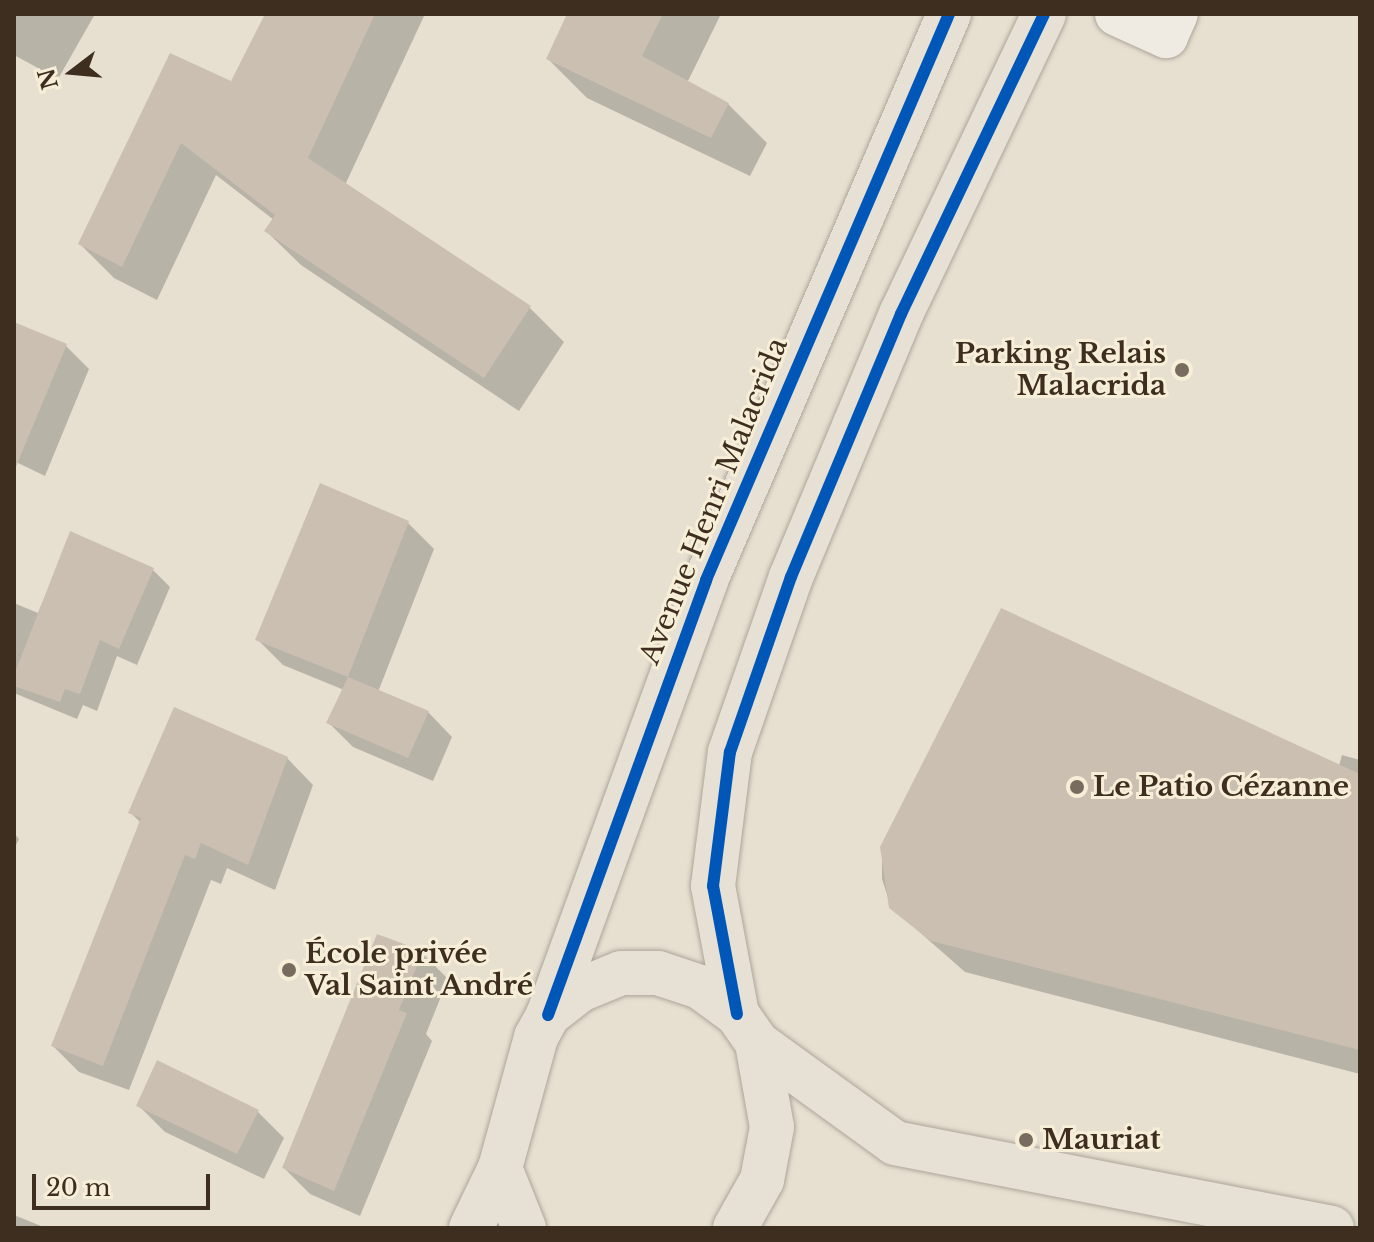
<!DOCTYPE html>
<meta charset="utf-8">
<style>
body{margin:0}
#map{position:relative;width:1374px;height:1242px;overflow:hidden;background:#e7e0d1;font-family:"Libre Baskerville",serif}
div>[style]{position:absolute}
.shadow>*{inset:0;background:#0003}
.building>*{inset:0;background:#cbbfb2}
.roads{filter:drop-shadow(0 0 2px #ada599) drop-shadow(0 0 2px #ada599)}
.minor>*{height:44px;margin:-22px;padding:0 22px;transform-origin:22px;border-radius:22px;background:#efebe3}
.major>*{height:44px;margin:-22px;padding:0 22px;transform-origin:22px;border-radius:22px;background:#e6e1d4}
.cycleway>*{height:12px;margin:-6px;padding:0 6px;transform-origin:6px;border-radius:6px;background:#0057b8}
.dots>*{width:22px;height:22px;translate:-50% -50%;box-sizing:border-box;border:4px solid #f7eed8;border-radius:50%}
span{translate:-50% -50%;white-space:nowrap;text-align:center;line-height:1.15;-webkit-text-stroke:6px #f7eed8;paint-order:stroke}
.poi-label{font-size:28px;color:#3d2e20;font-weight:700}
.right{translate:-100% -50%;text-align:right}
.left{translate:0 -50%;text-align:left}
.street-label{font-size:28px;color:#3d2e20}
.frame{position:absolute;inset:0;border:16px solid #3d2e20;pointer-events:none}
.north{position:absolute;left:32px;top:32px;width:80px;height:80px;-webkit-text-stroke:6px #f7eed8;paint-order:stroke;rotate:254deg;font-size:22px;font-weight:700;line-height:32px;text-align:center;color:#3d2e20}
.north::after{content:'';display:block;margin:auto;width:28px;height:36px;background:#3d2e20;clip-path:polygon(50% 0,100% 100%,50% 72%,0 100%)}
.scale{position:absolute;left:32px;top:1174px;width:178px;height:36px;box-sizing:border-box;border:4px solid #3d2e20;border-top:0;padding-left:10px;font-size:24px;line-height:28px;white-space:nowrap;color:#3d2e20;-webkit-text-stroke:6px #f7eed8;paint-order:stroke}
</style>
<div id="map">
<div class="shadow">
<div style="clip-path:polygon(14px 14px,95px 14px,58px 79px,14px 55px)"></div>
<div style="clip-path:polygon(267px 14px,425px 14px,345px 185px,530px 308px,564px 342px,519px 411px,301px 265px,266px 231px,274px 220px,216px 175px,157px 300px,114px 278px,80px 244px,232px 84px)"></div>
<div style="clip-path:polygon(570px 14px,721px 14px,687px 83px,728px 104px,767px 143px,750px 176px,587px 98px,548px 59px)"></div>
<div style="clip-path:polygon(14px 324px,66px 346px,89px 369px,45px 476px,14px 461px)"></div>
<div style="clip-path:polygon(408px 523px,434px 549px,378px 692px,428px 712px,452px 737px,433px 781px,353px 747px,328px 722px,344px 690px,283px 665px,257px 639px)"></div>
<div style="clip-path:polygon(71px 534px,153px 570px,170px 587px,137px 665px,117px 656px,97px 711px,83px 705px,77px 719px,14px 693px,14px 603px,38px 613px)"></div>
<div style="clip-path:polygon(1342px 755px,1360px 760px,1360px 1074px,965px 972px,891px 907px,882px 879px,882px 848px,1339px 766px)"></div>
<div style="clip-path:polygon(287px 758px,313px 785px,275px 890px,227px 868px,221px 884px,211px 880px,129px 1090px,79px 1072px,53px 1046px,141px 823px,131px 813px)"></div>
<div style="clip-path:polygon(14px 833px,19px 839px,14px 849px)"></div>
<div style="clip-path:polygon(378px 936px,422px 953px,448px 979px,426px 1034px,432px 1041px,360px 1216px,310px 1194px,284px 1168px)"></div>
<div style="clip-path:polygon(139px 1106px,258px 1112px,284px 1138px,264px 1179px,165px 1132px)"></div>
<div style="clip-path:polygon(14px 1215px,46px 1228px,14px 1228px)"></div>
</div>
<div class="building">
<div style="clip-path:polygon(265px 14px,375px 14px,308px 158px,531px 306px,484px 378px,264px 231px,275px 215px,181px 143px,122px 267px,78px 244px,170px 53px,231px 81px)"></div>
<div style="clip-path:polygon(567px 14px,663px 14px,642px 56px,729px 103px,711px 138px,546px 59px)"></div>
<div style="clip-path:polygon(14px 322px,67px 344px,15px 469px,14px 469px)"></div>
<div style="clip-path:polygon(320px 483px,409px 521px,348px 677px,255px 640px)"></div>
<div style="clip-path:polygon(70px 531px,154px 568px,119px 649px,100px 640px,80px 694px,65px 689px,60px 702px,14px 686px,14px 675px)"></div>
<div style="clip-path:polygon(1001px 608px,1360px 774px,1360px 1050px,931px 941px,889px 908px,880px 847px)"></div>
<div style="clip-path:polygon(348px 677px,429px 711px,408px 758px,326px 723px)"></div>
<div style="clip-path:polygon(174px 707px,288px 757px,248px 865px,201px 843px,195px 859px,185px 855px,103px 1066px,51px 1046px,141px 818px,128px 813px)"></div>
<div style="clip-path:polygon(377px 934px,423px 951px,399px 1010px,407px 1013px,334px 1191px,282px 1168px)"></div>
<div style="clip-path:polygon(157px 1060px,259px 1110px,237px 1154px,136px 1106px)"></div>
</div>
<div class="roads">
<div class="minor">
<div style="left:1117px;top:14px;width:54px;rotate:24.2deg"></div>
<div style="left:1166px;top:36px;width:24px;rotate:-66deg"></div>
</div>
<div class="major">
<div style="left:737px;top:1014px;width:130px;rotate:-100.6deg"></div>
<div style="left:713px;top:886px;width:135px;rotate:-82.8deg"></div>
<div style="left:730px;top:752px;width:185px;rotate:-70.8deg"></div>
<div style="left:791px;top:577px;width:285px;rotate:-67.3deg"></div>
<div style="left:901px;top:314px;width:332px;rotate:-64.5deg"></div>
<div style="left:548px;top:1015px;width:463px;rotate:-70deg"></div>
<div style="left:706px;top:580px;width:616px;rotate:-66.76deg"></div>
<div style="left:757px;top:1043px;width:170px;rotate:35.9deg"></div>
<div style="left:895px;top:1143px;width:445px;rotate:11deg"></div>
<div style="left:471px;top:1228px;width:67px;rotate:-64.2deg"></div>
<div style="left:524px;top:1228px;width:65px;rotate:-111.8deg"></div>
<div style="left:500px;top:1168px;width:136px;rotate:-74.6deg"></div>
<div style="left:536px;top:1037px;width:25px;rotate:-61deg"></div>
<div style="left:548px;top:1015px;width:41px;rotate:-38deg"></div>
<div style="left:580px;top:990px;width:44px;rotate:-22.5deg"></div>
<div style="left:621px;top:973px;width:37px"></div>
<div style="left:658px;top:973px;width:44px;rotate:18.4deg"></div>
<div style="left:700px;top:987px;width:46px;rotate:36.1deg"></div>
<div style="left:737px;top:1014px;width:35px;rotate:55deg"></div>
<div style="left:757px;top:1043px;width:85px;rotate:79.9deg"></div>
<div style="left:772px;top:1127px;width:54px;rotate:100.7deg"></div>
<div style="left:762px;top:1180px;width:55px;rotate:119.4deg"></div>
</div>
</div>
<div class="cycleway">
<div style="left:737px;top:1014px;width:130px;rotate:-100.6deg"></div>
<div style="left:713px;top:886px;width:135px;rotate:-82.8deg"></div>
<div style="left:730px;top:752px;width:185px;rotate:-70.8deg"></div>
<div style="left:791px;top:577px;width:285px;rotate:-67.3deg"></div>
<div style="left:901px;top:314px;width:332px;rotate:-64.5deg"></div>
<div style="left:548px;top:1015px;width:463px;rotate:-70deg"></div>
<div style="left:706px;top:580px;width:616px;rotate:-66.76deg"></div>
</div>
<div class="dots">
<div style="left:1182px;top:370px;background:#786c5e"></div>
<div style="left:1077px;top:787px;background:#786c5e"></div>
<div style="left:289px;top:970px;background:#786c5e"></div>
<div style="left:1026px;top:1140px;background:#786c5e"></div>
</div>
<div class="poi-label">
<span class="right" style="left:1166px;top:370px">Parking Relais<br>Malacrida</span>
<span class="left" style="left:1093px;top:787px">Le Patio Cézanne</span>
<span class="left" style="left:305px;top:970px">École privée<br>Val Saint André</span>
<span class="left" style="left:1042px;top:1140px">Mauriat</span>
</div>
<div class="street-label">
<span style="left:714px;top:501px;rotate:-68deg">Avenue Henri Malacrida</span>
</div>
<div class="frame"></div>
<div class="north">N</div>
<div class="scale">20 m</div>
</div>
